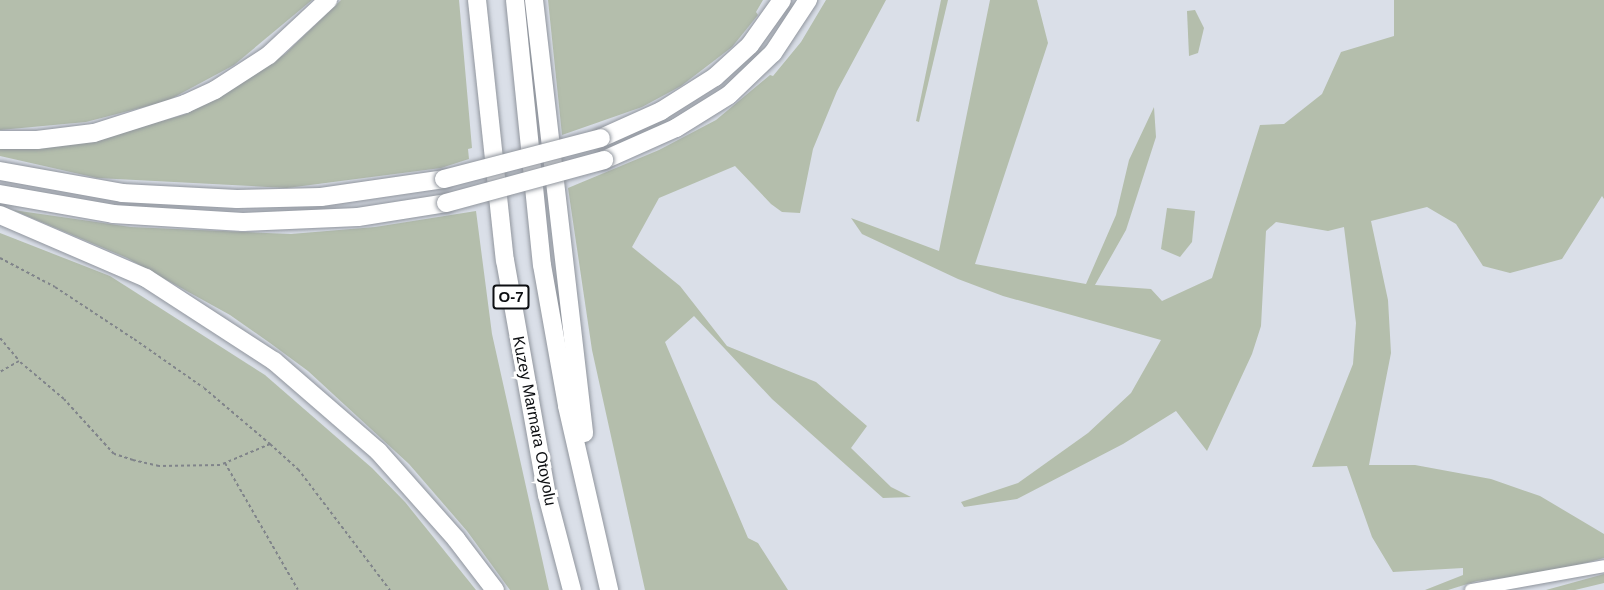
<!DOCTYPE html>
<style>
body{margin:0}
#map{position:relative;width:1604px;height:590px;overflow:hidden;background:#dadfe8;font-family:Arial,sans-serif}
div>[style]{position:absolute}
.green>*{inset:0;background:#b4beac}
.path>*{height:2px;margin-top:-1px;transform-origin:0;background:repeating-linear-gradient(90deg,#80848a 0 3px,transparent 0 6px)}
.roads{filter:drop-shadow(0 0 2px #90959d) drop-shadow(0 0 2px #90959d)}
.minor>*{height:12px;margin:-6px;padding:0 6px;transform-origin:6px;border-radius:6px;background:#fff}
.highway>*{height:18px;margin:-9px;padding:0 9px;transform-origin:9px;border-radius:9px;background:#fff}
.bridges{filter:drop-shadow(0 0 2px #90959d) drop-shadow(0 0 2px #90959d)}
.highway-bridge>*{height:18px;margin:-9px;padding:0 9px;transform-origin:9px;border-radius:9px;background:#fff}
span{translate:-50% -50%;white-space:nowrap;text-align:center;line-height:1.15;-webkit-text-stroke:6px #fff;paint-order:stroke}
.shield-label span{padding:2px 4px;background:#fff;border:2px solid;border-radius:4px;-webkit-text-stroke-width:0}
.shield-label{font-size:15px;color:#0d0f12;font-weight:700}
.street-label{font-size:16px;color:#0d0f12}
</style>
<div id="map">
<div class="green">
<div style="clip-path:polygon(0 0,312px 0,234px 65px,167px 101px,86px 122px,0 130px)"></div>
<div style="clip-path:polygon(341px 0,459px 0,472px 148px,468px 149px,469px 159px,441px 168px,287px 188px,97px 178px,0 156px,0 148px,90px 142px,186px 114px,222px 95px,285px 54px)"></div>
<div style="clip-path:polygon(548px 0,763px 0,756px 12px,758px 15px,732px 47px,681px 86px,642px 107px,562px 135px)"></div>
<div style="clip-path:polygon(826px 0,886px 0,837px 91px,813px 149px,800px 213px,782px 212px,771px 204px,735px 166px,659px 198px,632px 247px,680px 286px,727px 346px,816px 382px,867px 426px,851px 448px,891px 487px,911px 497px,883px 498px,772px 399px,694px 316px,665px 342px,748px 538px,758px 543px,788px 590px,645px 590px,592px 350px,568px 188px,659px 150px,716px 120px,770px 75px,773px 76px,801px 42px)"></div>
<div style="clip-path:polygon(941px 0,948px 0,919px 122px,916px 121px)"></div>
<div style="clip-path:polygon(990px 0,1037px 0,1048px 43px,975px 264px,1086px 284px,1116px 215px,1129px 160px,1154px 107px,1156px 137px,1126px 230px,1095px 285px,1151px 289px,1162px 301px,1212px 278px,1260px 125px,1284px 124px,1322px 94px,1341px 52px,1394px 36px,1394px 0,1604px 0,1604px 199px,1602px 196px,1562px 259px,1510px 273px,1483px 266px,1456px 224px,1427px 207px,1371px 221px,1388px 300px,1391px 353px,1369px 465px,1415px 465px,1491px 479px,1540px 496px,1604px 534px,1604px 558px,1547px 573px,1477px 581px,1448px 590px,1425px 590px,1463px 575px,1463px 568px,1393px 572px,1372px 537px,1347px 466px,1312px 467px,1353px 364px,1356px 323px,1344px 227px,1328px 231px,1276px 222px,1266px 231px,1261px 326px,1252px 354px,1207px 451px,1176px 411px,1123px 444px,1017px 499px,964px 507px,961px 502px,1018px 483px,1088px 433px,1131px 393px,1161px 340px,1003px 296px,958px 279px,862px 234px,851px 218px,939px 251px)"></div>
<div style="clip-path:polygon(1195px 10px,1204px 28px,1198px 53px,1189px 56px,1187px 11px)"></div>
<div style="clip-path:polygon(1167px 208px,1195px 211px,1192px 242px,1180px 257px,1161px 249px)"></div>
<div style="clip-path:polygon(13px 210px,131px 227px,291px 234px,375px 227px,476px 211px,492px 334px,549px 590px,510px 590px,467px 531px,409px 464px,308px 371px,270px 343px,230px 315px,127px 258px)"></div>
<div style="clip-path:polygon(0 233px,110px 276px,265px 375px,372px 468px,405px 502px,476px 590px,0 590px)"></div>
<div style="clip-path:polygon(1604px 574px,1604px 583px,1575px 590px,1546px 590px)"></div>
</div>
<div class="path">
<div style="left:0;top:258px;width:62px;rotate:27.8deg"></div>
<div style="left:55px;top:287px;width:95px;rotate:33.4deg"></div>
<div style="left:134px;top:339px;width:85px;rotate:35deg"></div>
<div style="left:204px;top:388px;width:87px;rotate:40.3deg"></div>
<div style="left:270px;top:444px;width:54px;rotate:157.2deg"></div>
<div style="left:220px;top:465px;width:61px;rotate:179.1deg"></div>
<div style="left:159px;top:466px;width:27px;rotate:-167deg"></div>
<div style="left:133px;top:460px;width:20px;rotate:-162deg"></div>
<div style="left:114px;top:454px;width:74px;rotate:-132.3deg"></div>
<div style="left:64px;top:399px;width:59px;rotate:-139.8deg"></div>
<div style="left:19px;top:361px;width:22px;rotate:150deg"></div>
<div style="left:0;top:338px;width:30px;rotate:50deg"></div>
<div style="left:270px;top:444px;width:38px;rotate:42deg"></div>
<div style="left:298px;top:469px;width:152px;rotate:52.8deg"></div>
<div style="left:225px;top:463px;width:146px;rotate:60.1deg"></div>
</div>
<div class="roads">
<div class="minor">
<div style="left:1471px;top:590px;width:135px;rotate:-10.2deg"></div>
</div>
<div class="highway">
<div style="left:477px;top:0;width:262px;rotate:83.9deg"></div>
<div style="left:505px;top:260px;width:239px;rotate:79.9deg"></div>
<div style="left:547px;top:495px;width:98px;rotate:75.3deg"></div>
<div style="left:515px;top:0;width:266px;rotate:84.2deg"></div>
<div style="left:542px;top:265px;width:143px;rotate:79.9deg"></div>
<div style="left:567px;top:406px;width:189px;rotate:77.1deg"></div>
<div style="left:534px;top:0;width:436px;rotate:83.4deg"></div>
<div style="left:601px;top:138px;width:66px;rotate:-24.2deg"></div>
<div style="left:661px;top:111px;width:64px;rotate:-32.2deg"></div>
<div style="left:715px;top:77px;width:47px;rotate:-42.4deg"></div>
<div style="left:750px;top:45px;width:55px;rotate:-54.6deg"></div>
<div style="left:0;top:140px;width:37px"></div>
<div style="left:37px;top:140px;width:57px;rotate:-7deg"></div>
<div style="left:94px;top:133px;width:96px;rotate:-17.7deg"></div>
<div style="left:185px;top:104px;width:33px;rotate:-25deg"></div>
<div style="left:215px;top:90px;width:64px;rotate:-32.9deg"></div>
<div style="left:269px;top:55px;width:81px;rotate:-43deg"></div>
<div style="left:604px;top:160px;width:79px;rotate:-24deg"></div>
<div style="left:676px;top:128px;width:62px;rotate:-31.9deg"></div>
<div style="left:729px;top:95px;width:61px;rotate:-43.7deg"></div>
<div style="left:773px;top:53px;width:64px;rotate:-56.6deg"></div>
<div style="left:0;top:171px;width:124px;rotate:10.2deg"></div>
<div style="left:122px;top:193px;width:115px;rotate:3deg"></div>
<div style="left:237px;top:199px;width:84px;rotate:-1.4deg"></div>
<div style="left:321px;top:197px;width:124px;rotate:-8.3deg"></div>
<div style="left:0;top:194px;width:115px;rotate:10deg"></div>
<div style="left:113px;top:214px;width:130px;rotate:3.5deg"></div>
<div style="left:243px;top:222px;width:115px;rotate:-2.5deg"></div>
<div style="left:358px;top:217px;width:89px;rotate:-9deg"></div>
<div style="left:0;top:215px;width:159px;rotate:23.3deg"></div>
<div style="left:146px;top:278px;width:153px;rotate:33deg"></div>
<div style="left:274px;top:361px;width:138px;rotate:40.9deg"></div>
<div style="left:378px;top:451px;width:118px;rotate:48.4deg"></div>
<div style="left:456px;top:539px;width:64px;rotate:52.6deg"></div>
</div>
</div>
<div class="bridges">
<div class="highway-bridge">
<div style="left:444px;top:179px;width:162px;rotate:-14.6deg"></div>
<div style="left:446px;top:203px;width:164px;rotate:-15.2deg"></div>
</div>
</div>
<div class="shield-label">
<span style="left:511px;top:297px">O-7</span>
</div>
<div class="street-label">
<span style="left:534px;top:421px;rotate:79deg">Kuzey Marmara Otoyolu</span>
</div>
</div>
